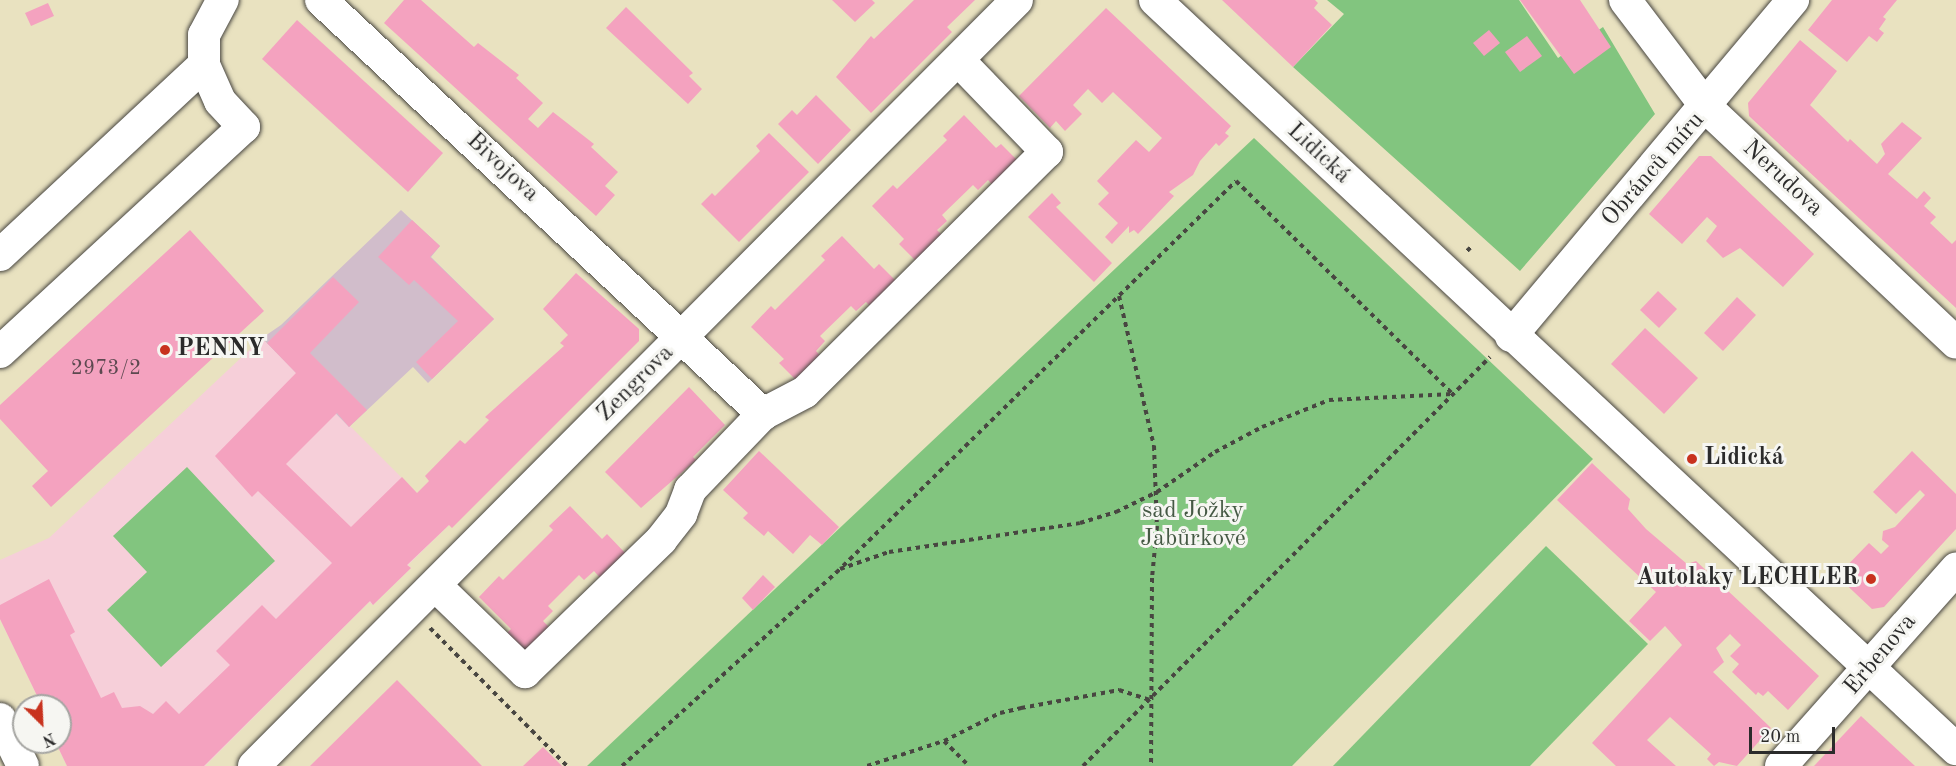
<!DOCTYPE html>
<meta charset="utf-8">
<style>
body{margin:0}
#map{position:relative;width:1956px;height:766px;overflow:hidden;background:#e9e2c0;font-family:"Old Standard TT",serif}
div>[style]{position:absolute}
.built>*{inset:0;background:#f6cfd9}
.industrial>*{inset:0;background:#d1bdcb}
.green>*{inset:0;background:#82c57f}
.building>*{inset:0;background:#f4a2bf}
.path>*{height:4px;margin-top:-2px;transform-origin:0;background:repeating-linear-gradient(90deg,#484641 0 4.5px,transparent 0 9px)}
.roads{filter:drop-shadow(0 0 2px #484641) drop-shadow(0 0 2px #484641)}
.minor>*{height:32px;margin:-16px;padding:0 16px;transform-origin:16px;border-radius:16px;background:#fff}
.dots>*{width:16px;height:16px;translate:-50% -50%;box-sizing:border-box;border:3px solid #f6f6f2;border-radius:50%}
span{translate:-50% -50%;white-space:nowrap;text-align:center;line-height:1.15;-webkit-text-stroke:6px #f6f6f2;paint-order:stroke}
.number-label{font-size:21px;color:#5d4950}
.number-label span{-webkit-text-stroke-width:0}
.street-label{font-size:24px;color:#2b2b2b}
.poi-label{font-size:24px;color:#2b2b2b;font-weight:700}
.left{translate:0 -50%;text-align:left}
.right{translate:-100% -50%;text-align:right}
.park-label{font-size:24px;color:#455944}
.north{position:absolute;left:12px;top:694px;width:60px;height:60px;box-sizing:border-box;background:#f6f6f2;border:2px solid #a5a5a2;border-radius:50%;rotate:156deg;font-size:16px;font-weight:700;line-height:24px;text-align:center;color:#2b2b2b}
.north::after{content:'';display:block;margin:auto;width:21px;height:27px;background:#c8321e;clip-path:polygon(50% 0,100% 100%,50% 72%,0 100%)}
.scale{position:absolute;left:1749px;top:727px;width:86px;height:27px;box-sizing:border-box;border:3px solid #2b2b2b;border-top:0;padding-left:8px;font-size:18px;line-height:21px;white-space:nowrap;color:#2b2b2b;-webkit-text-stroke:4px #f6f6f2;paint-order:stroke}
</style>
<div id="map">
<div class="built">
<div style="clip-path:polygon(262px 338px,449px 525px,408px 565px,411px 568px,373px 605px,369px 602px,205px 766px,67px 766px,56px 743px,60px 742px,60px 706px,42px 706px,0 619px,0 560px,49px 538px)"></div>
</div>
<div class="industrial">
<div style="clip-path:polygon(401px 210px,440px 246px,431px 257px,494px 319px,428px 383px,413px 367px,349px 427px,262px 338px,281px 325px)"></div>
</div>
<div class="green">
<div style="clip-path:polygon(1327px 0,1519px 0,1558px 58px,1603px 27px,1655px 114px,1520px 271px,1293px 67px,1344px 14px)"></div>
<div style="clip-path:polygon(1254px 138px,1593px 459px,1292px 766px,587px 766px)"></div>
<div style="clip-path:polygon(187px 467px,275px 561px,161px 667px,107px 610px,147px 572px,113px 536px)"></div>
<div style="clip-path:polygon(1546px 546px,1648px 644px,1530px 766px,1333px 766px)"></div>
</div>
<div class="building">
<div style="clip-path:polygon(404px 0,421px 0,474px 47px,478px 43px,519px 75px,516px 78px,543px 103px,528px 119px,538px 128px,553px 112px,594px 144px,591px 147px,618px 172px,605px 186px,615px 195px,596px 216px,384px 23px)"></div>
<div style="clip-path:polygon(832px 0,872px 0,875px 3px,855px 22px)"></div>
<div style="clip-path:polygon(914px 0,975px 0,947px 27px,952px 32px,871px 113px,836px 77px,871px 36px,874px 39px)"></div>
<div style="clip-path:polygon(1222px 0,1315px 0,1318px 3px,1314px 8px,1332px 25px,1293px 67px)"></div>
<div style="clip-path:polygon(1520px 0,1580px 0,1611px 47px,1574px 74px)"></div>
<div style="clip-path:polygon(1832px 0,1897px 0,1883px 17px,1886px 19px,1879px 29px,1884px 33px,1877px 42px,1869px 36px,1847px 62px,1808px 30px)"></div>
<div style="clip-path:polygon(48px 3px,54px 16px,31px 26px,25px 13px)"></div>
<div style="clip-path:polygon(626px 7px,693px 73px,689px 76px,702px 89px,688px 104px,606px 28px)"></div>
<div style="clip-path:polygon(1106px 8px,1231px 126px,1225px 133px,1229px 136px,1219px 146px,1216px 143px,1200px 161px,1193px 175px,1169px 192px,1174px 196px,1138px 234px,1134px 230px,1129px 233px,1129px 226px,1112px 244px,1105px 237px,1118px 223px,1098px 204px,1109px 193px,1097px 181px,1136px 140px,1149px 152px,1162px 138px,1113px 92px,1102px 103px,1088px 89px,1073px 105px,1082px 114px,1065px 131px,1056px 121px,1050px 128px,1019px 96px)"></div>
<div style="clip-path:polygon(297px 20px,443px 153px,408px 192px,262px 59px)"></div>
<div style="clip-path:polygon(1489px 30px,1500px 43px,1484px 56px,1473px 43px)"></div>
<div style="clip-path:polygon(1527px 36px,1542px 56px,1520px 72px,1505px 52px)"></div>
<div style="clip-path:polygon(1800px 40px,1837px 71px,1810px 105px,1848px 142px,1850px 139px,1877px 164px,1885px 154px,1881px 144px,1902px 122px,1922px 138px,1888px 174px,1917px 199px,1924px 191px,1931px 198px,1924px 206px,1936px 217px,1930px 223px,1952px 244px,1956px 240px,1956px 308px,1749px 116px,1748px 103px)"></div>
<div style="clip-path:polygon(816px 95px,851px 130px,818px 164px,778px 124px,792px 110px,797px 115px)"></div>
<div style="clip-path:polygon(964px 115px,996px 148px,1001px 144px,1022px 165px,996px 189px,988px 180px,978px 190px,973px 185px,942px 215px,947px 221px,937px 230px,946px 239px,920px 265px,899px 244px,904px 239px,872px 206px,893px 185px,897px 189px,947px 140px,943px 136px)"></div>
<div style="clip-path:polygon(769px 133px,809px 172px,739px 242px,701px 204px,712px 193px,715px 196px,760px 151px,756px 146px)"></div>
<div style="clip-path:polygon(1699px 156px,1711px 156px,1814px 254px,1783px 287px,1740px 248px,1723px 258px,1706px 241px,1717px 226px,1707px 217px,1682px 244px,1649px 214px)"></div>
<div style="clip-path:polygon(1052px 193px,1061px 203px,1056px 207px,1112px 263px,1094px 282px,1028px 217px)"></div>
<div style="clip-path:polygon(412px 220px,440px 246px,430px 257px,494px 319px,432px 379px,416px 362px,458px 321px,414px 280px,409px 285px,378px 257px)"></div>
<div style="clip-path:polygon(190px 230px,264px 311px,51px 507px,32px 486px,48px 471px,0 419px,0 405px)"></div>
<div style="clip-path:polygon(842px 236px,874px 269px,879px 264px,900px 285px,874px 310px,866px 302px,856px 311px,851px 306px,820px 336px,825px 341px,816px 351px,824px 360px,800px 384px,779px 363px,784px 359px,751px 327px,771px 306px,775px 310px,825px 260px,821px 256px)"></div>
<div style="clip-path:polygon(576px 273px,639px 329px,639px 341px,452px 528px,449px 525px,407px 565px,411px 568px,373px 605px,370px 601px,204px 766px,67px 766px,56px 743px,60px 742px,60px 706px,42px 706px,0 619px,0 605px,49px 579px,75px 632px,70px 635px,101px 698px,114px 692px,122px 708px,140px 706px,153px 714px,166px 701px,179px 714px,230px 665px,216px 651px,262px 605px,276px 619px,332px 563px,258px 491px,252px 497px,215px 456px,296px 373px,267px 343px,333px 277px,359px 302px,310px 353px,367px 410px,349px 427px,337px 413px,286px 464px,351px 527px,402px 477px,417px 493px,429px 481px,425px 476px,460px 440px,465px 444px,489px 420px,485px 417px,564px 346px,560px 343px,568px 335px,543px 309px)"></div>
<div style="clip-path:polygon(1658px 291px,1677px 309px,1659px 328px,1640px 310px)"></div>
<div style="clip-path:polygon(1737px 297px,1756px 315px,1723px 351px,1704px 333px)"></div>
<div style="clip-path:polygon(1645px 328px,1698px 378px,1664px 414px,1611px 364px)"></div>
<div style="clip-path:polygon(689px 387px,725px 425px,693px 457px,696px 460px,641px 508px,605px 472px)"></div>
<div style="clip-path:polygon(759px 451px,839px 527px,822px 545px,810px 535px,793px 554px,768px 531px,764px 536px,743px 518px,748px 513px,723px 490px)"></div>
<div style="clip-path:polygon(1912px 451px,1956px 494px,1956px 529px,1884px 607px,1872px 609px,1837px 576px,1869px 543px,1881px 554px,1889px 546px,1882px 540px,1883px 531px,1895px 527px,1925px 495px,1920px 490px,1896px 514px,1873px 492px)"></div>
<div style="clip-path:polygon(1592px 463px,1630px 499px,1628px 509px,1646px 529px,1687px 564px,1696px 561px,1819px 676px,1788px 710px,1768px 691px,1763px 696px,1758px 692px,1756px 695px,1732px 672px,1739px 664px,1730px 656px,1741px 645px,1730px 634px,1716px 648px,1724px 662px,1713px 672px,1771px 728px,1737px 766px,1719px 762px,1714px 766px,1707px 759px,1711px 754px,1670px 717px,1647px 740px,1676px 766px,1616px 766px,1592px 743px,1682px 645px,1665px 626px,1650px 641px,1629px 621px,1656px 592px,1557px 500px)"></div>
<div style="clip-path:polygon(570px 506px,602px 539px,607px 534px,627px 555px,602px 580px,594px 571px,584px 580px,579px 575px,548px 606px,553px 611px,543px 621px,552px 630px,527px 654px,506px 634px,511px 629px,479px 597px,499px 576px,503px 580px,553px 530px,549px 526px)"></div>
<div style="clip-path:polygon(763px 575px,775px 587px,753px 610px,742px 598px)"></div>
<div style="clip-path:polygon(397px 680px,482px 766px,310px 766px)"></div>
<div style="clip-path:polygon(1861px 716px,1915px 766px,1814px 766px)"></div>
<div style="clip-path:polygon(543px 747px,562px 766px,523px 766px)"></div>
</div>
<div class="path">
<div style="left:1467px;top:251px;width:8px;rotate:-45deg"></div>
<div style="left:1119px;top:296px;width:154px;rotate:76.9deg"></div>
<div style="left:1154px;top:446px;width:80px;rotate:87.9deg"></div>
<div style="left:1157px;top:526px;width:52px;rotate:95.5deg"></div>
<div style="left:1152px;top:578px;width:188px;rotate:90.3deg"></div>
<div style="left:843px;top:566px;width:550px;rotate:-44.41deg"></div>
<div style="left:1236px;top:181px;width:304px;rotate:44.5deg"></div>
<div style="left:430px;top:628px;width:194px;rotate:45.2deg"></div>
<div style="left:944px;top:741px;width:35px;rotate:45deg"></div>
<div style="left:622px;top:766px;width:294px;rotate:-42.1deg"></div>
<div style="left:840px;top:569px;width:52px;rotate:-19.1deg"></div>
<div style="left:889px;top:552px;width:193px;rotate:-8.6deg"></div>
<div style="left:1080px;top:523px;width:38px;rotate:-17deg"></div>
<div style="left:1116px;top:512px;width:46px;rotate:-26deg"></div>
<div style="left:1157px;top:492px;width:70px;rotate:-34.6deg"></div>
<div style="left:1215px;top:452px;width:53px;rotate:-28deg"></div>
<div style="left:1262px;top:427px;width:72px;rotate:-21.9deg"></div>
<div style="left:1329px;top:400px;width:124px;rotate:-2.8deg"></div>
<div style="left:867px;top:766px;width:81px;rotate:-18deg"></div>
<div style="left:944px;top:741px;width:63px;rotate:-26.6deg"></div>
<div style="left:1000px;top:713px;width:22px;rotate:-13deg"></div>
<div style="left:1021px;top:708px;width:100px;rotate:-10.4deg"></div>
<div style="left:1119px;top:690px;width:33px;rotate:18deg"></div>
<div style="left:1083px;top:766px;width:577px;rotate:-45.14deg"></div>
</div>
<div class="roads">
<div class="minor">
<div style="left:321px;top:0;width:606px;rotate:43.13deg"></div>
<div style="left:1155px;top:0;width:1097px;rotate:43.08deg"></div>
<div style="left:1625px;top:0;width:136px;rotate:52.8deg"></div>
<div style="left:1707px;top:108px;width:342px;rotate:43.3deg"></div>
<div style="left:0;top:255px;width:279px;rotate:-43deg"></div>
<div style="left:1511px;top:336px;width:439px;rotate:-50deg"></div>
<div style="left:0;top:352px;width:332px;rotate:-42.7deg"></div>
<div style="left:244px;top:127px;width:35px;rotate:-133deg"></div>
<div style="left:220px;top:101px;width:39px;rotate:-114deg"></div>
<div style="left:204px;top:65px;width:30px;rotate:-90deg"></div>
<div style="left:204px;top:35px;width:40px;rotate:-62deg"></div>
<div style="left:436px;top:586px;width:124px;rotate:44deg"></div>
<div style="left:525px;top:672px;width:190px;rotate:-44.1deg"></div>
<div style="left:661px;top:540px;width:33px;rotate:-52deg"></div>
<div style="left:681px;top:514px;width:26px;rotate:-69deg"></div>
<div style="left:690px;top:490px;width:105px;rotate:-46.2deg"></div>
<div style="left:763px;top:414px;width:47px;rotate:-27.6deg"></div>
<div style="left:805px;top:392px;width:341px;rotate:-44.8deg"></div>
<div style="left:1047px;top:152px;width:127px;rotate:-134deg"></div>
<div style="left:0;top:719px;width:52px;rotate:63.9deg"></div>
<div style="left:254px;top:766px;width:1081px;rotate:-45.11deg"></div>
<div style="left:1781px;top:766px;width:264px;rotate:-48.4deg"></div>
</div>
</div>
<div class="dots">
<div style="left:165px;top:350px;background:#c8321e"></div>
<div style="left:1692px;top:459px;background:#c8321e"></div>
<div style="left:1871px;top:579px;background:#c8321e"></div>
</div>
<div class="number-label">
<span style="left:106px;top:369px">2973/2</span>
</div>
<div class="street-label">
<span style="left:1318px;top:154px;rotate:43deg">Lidická</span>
<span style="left:502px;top:168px;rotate:43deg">Bivojova</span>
<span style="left:1654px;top:170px;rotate:-49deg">Obránců míru</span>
<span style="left:1782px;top:179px;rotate:43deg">Nerudova</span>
<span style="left:636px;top:384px;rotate:-45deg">Zengrova</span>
<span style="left:1881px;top:655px;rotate:-50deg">Erbenova</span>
</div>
<div class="poi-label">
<span class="left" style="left:177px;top:350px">PENNY</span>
<span class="left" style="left:1704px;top:459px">Lidická</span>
<span class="right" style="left:1859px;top:579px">Autolaky LECHLER</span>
</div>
<div class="park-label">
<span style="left:1193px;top:526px">sad Jožky<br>Jabůrkové</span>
</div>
<div class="north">N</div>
<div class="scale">20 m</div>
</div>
